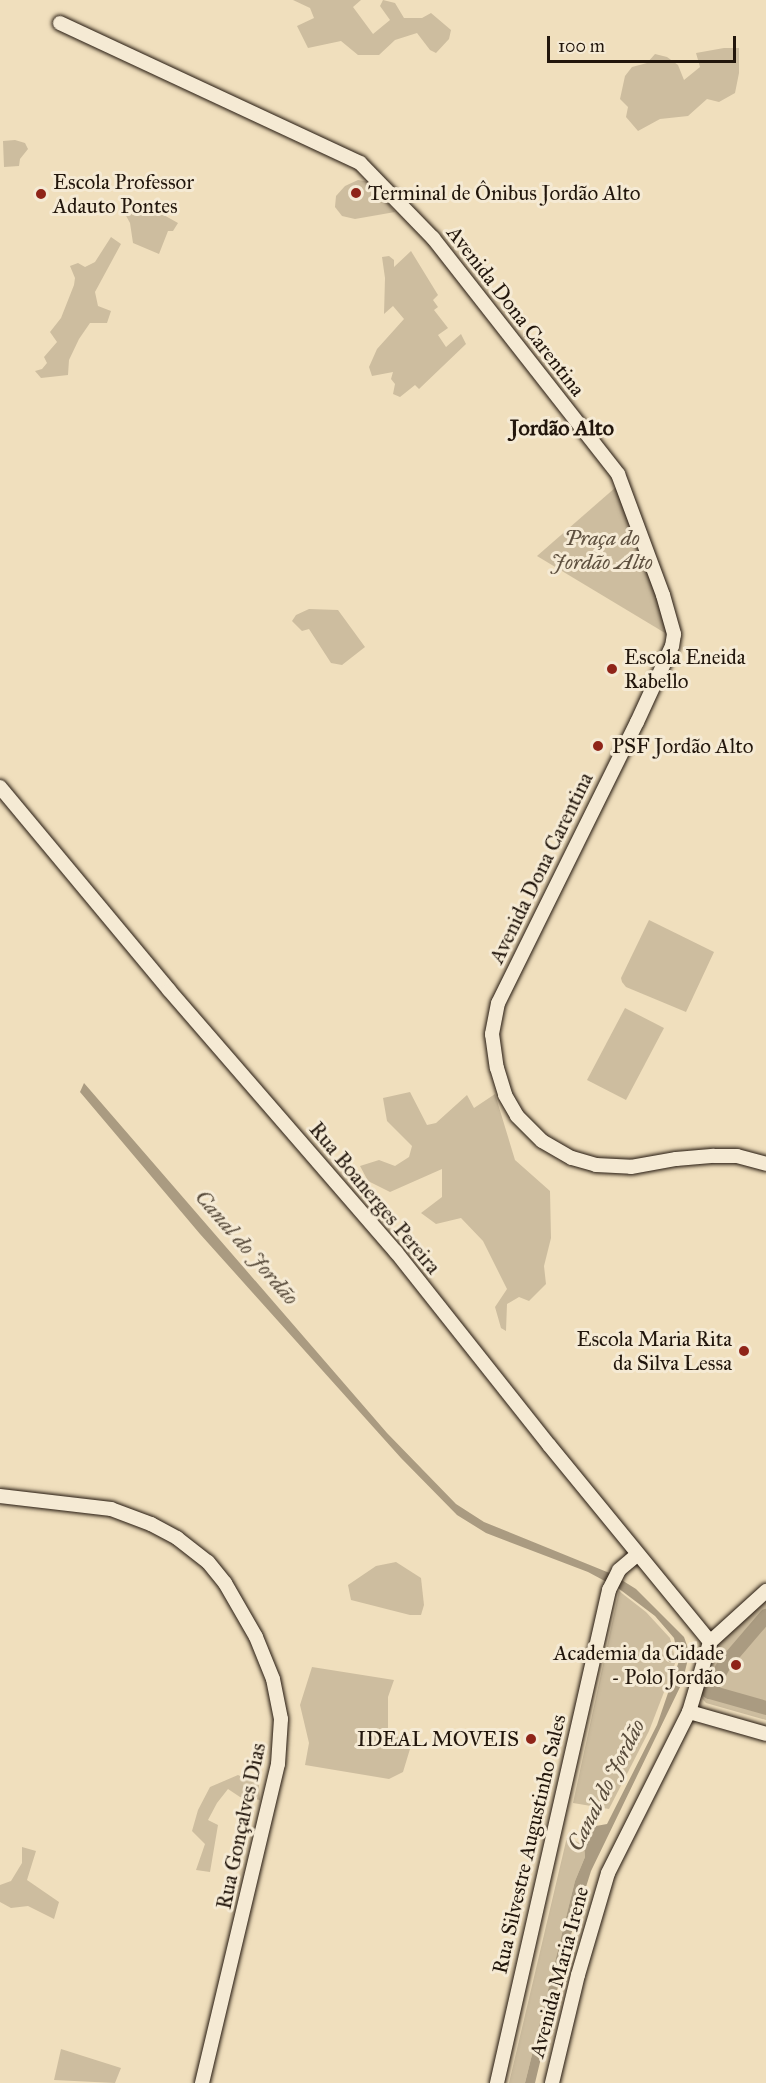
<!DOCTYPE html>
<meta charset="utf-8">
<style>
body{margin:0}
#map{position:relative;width:766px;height:2083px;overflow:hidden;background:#f0dfbd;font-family:"IM FELL Great Primer",serif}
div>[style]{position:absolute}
.green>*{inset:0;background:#cdbd9f}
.water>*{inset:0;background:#aa9b81}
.canal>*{height:14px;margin:-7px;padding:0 7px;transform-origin:7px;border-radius:7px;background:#aa9b81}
.roads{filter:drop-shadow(0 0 2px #22160c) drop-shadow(0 0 2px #22160c)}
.secondary>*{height:14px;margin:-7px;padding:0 7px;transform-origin:7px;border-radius:7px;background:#f5ead4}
.dots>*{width:16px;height:16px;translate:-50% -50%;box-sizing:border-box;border:3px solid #f5ead4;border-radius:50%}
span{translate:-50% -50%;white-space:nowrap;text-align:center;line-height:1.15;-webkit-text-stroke:6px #f5ead4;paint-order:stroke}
.poi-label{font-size:21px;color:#22160c}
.left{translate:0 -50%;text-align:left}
.right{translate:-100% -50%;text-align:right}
.street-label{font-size:21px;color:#22160c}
.park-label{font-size:21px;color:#5e503f;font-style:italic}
.neighbourhood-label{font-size:22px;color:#22160c;font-weight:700}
.water-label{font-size:22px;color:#584b3b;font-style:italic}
.scale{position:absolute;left:547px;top:36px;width:189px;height:27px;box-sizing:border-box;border:3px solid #22160c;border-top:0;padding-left:8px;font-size:18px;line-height:21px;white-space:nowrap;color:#22160c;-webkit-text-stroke:4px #f5ead4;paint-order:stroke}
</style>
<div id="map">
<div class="green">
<div style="clip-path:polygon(293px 0,361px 0,353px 7px,373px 34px,390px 20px,380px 6px,383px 0,395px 3px,404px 18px,422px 18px,431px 13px,451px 30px,449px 39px,436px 53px,430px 50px,417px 33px,395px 40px,379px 55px,358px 55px,341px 41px,308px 48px,297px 26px,314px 18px,310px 8px)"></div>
<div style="clip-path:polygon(724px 48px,739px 48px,739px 73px,735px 93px,719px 102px,707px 99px,688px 116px,660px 119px,638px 131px,626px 117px,628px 107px,620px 99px,625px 76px,632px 67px,647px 63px,655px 54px,667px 57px,678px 65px,684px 80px,700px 67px,696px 53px)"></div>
<div style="clip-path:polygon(15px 140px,25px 143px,28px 149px,20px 159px,19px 166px,4px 167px,3px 141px)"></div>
<div style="clip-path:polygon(358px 180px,370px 182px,395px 212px,355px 219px,342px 216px,335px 207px,336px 196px,345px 186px)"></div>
<div style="clip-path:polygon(137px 200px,178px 223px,173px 231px,168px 231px,159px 254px,133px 243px,130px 223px,124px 212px)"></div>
<div style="clip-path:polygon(111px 237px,121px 244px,95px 292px,98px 306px,111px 311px,107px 323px,90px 323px,79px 339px,69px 360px,68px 375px,41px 378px,35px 371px,42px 369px,47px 363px,44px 357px,57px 342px,50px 332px,61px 318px,74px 285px,75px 278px,70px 266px,78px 263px,85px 267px,95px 262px)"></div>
<div style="clip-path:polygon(411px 251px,438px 295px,433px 300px,438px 307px,434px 310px,448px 328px,438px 335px,446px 347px,461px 334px,466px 344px,419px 389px,415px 385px,400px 397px,393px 394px,395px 384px,391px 379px,393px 372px,372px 376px,369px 367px,377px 349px,404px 319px,393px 306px,384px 314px,385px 278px,382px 257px,389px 256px,394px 260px,394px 267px)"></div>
<div style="clip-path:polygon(616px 487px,628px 514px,670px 636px,537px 556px)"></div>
<div style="clip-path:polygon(309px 609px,338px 610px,365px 647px,342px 665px,331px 663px,309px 629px,302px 631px,292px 621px,296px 615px)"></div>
<div style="clip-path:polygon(649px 920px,714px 952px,686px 1012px,626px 987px,622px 982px,621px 978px)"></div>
<div style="clip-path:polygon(625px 1008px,664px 1028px,626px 1100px,587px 1080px)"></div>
<div style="clip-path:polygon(410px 1092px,427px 1125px,436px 1123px,467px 1095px,474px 1108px,495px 1094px,515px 1160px,550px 1191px,551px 1238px,544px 1266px,546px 1284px,529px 1301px,519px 1297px,507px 1304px,506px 1331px,501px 1328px,495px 1307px,507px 1289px,483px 1241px,461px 1218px,436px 1224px,421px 1213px,442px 1197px,442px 1169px,390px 1192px,368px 1181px,360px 1166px,379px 1160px,395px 1166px,409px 1157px,412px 1146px,387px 1121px,383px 1098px)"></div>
<div style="clip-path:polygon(396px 1562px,421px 1578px,424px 1605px,421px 1615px,410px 1615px,351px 1600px,348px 1585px,376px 1566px)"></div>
<div style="clip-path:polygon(619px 1591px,646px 1612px,670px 1638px,676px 1661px,649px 1731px,609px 1809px,573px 1803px)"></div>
<div style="clip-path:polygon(766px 1600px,766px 1720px,706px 1703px,700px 1696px,716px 1645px)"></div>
<div style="clip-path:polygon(312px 1667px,394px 1680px,388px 1697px,388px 1735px,413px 1739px,403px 1772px,389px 1779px,305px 1765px,309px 1743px,300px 1705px)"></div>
<div style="clip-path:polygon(238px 1775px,259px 1785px,260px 1800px,240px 1797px,228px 1789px,217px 1803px,208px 1820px,218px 1825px,210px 1872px,196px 1870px,205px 1844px,192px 1831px,198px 1810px,210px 1787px)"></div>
<div style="clip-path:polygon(567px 1837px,584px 1845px,585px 1857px,575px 1881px,525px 2083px,509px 2083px)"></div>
<div style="clip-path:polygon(22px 1847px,36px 1851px,27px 1880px,59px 1902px,54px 1919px,28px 1906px,11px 1908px,0 1902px,0 1885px,11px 1881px,22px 1863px)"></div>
<div style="clip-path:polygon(61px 2049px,121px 2068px,115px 2083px,54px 2080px)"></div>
</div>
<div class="water">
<div style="clip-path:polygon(84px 1083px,387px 1433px,456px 1504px,484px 1522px,612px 1574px,636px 1589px,684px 1637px,688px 1648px,688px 1659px,682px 1683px,591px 1871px,569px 1941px,535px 2083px,525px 2083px,575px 1881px,585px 1857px,584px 1845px,590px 1831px,596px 1826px,607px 1824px,657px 1725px,679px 1661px,674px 1638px,655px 1616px,618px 1588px,588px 1572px,486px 1533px,457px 1515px,401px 1458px,200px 1234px,80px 1092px)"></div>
</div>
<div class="canal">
<div style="left:708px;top:1691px;width:2px;rotate:27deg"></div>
<div style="left:710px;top:1692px;width:30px;rotate:-63deg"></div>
<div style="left:724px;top:1665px;width:65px;rotate:-49.4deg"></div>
<div style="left:710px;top:1692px;width:58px;rotate:15.9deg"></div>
</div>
<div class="roads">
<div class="secondary">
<div style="left:60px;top:23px;width:331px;rotate:25deg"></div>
<div style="left:360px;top:163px;width:105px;rotate:45.8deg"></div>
<div style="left:433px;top:238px;width:300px;rotate:51.9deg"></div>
<div style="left:618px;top:474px;width:129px;rotate:69.6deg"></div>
<div style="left:663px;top:595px;width:41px;rotate:74.2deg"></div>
<div style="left:674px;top:634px;width:12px;rotate:99deg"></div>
<div style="left:672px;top:646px;width:84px;rotate:114.7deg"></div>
<div style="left:637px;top:722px;width:313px;rotate:116.3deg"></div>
<div style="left:498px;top:1003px;width:32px;rotate:101deg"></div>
<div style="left:492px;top:1034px;width:34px;rotate:82deg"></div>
<div style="left:497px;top:1068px;width:28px;rotate:73deg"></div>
<div style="left:505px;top:1095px;width:24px;rotate:60deg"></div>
<div style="left:517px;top:1116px;width:35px;rotate:45deg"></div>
<div style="left:542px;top:1141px;width:34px;rotate:30deg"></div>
<div style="left:572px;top:1158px;width:25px;rotate:16deg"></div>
<div style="left:596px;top:1165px;width:35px;rotate:3deg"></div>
<div style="left:631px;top:1167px;width:46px;rotate:-10.1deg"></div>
<div style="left:676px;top:1159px;width:38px;rotate:-5deg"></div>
<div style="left:714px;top:1156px;width:23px"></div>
<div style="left:737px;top:1156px;width:30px;rotate:15deg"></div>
<div style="left:0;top:787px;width:264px;rotate:50.2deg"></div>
<div style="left:169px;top:990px;width:347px;rotate:49.1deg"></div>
<div style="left:396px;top:1252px;width:246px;rotate:51.6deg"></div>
<div style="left:549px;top:1445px;width:254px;rotate:50.7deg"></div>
<div style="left:0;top:1496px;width:112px;rotate:6.7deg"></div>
<div style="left:111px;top:1509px;width:43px;rotate:20.6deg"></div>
<div style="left:151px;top:1524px;width:30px;rotate:28deg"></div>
<div style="left:177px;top:1538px;width:39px;rotate:38deg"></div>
<div style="left:208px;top:1562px;width:27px;rotate:51deg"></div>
<div style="left:225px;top:1583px;width:62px;rotate:60.1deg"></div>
<div style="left:256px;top:1637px;width:45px;rotate:68deg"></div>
<div style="left:273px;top:1679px;width:41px;rotate:78.7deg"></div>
<div style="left:281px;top:1719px;width:45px;rotate:93.8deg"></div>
<div style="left:278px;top:1764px;width:328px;rotate:103.4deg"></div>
<div style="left:710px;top:1642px;width:76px;rotate:-42.3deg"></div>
<div style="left:689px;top:1712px;width:80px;rotate:15.9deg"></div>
<div style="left:497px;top:2083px;width:506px;rotate:-77.2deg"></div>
<div style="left:609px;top:1590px;width:22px;rotate:-63deg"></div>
<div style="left:619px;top:1570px;width:23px;rotate:-40deg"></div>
<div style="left:552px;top:2083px;width:111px;rotate:-76.5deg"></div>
<div style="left:578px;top:1975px;width:106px;rotate:-73.6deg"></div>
<div style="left:608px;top:1873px;width:180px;rotate:-63.3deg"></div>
<div style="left:689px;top:1712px;width:73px;rotate:-73.3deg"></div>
</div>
</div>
<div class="dots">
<div style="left:356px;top:193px;background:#8f2418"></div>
<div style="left:41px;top:194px;background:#8f2418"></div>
<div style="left:612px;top:669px;background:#8f2418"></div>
<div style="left:598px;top:746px;background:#8f2418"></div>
<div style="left:744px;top:1351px;background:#8f2418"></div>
<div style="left:736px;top:1665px;background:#8f2418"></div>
<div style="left:531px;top:1739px;background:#8f2418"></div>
</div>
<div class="poi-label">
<span class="left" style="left:53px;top:194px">Escola Professor<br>Adauto Pontes</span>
<span class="left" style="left:368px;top:193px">Terminal de Ônibus Jordão Alto</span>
<span class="left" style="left:624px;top:669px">Escola Eneida<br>Rabello</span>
<span class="left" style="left:612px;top:746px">PSF Jordão Alto</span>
<span class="right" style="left:732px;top:1351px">Escola Maria Rita<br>da Silva Lessa</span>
<span class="right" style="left:724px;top:1665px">Academia da Cidade<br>- Polo Jordão</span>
<span class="right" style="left:519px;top:1739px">IDEAL MOVEIS</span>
</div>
<div class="street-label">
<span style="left:516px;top:311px;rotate:52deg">Avenida Dona Carentina</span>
<span style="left:541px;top:868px;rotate:-64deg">Avenida Dona Carentina</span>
<span style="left:375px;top:1198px;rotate:50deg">Rua Boanerges Pereira</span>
<span style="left:241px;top:1826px;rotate:-78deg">Rua Gonçalves Dias</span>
<span style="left:529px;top:1844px;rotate:-77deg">Rua Silvestre Augustinho Sales</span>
<span style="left:559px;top:1972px;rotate:-75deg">Avenida Maria Irene</span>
</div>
<div class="park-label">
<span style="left:602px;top:550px">Praça do<br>Jordão Alto</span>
</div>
<div class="neighbourhood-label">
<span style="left:562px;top:428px">Jordão Alto</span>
</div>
<div class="water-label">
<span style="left:247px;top:1247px;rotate:49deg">Canal do Jordão</span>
<span style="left:606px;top:1785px;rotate:-63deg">Canal do Jordão</span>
</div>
<div class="scale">100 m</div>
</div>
